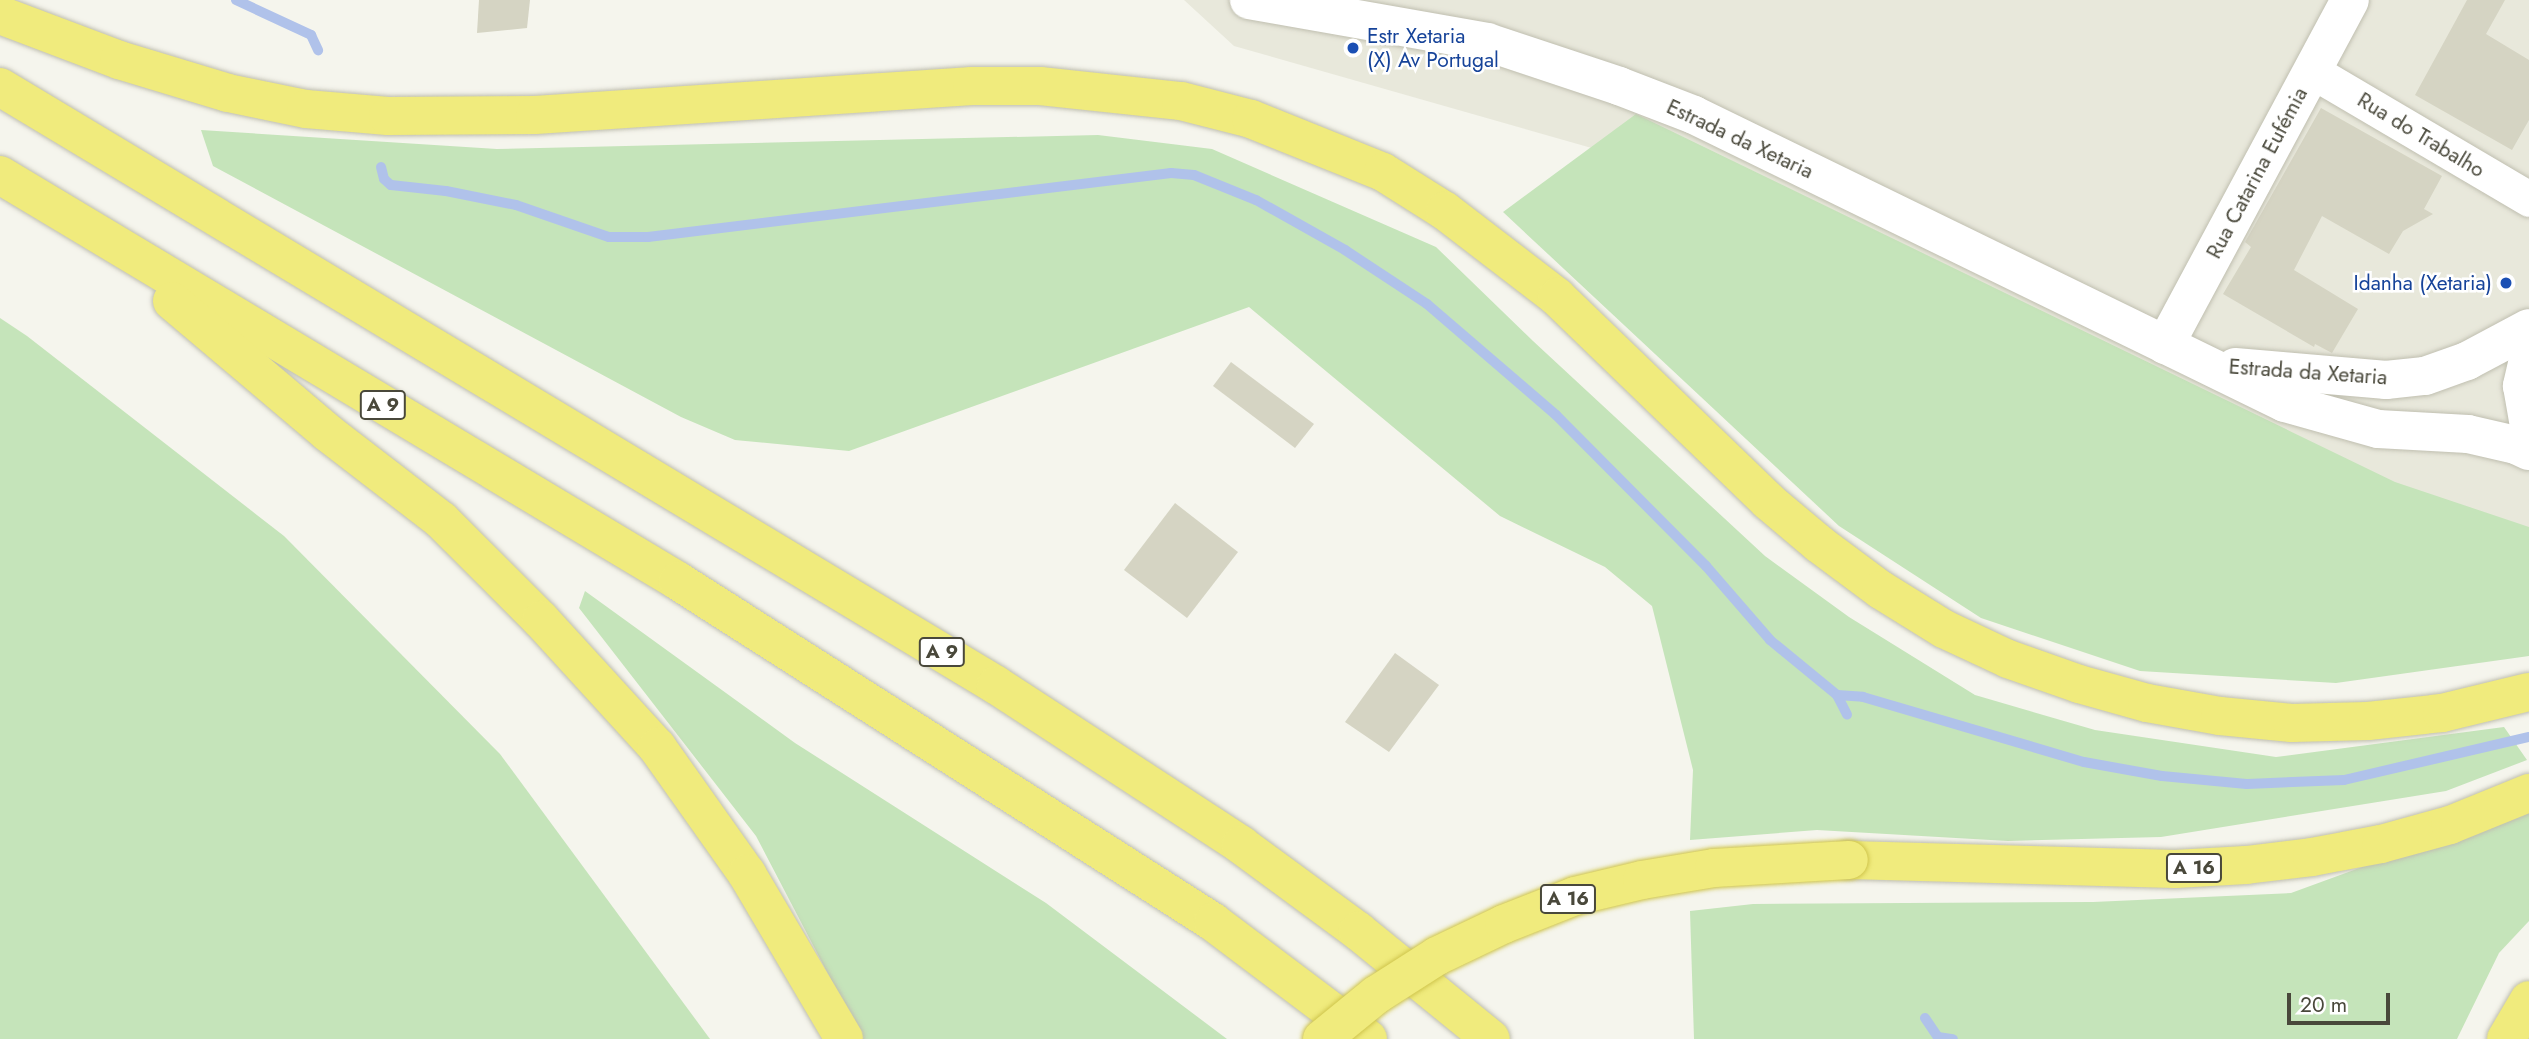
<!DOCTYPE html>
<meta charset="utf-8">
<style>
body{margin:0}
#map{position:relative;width:2529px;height:1039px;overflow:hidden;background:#f5f5ed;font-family:Jost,sans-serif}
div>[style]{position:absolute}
.residential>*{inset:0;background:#e8e8db}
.green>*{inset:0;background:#c5e4ba}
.stream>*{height:10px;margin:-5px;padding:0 5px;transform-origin:5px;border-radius:5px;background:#b0c2ea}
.building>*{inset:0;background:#d5d4c3}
.roads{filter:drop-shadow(0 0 2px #c0bfb0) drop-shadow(0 0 2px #c0bfb0)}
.minor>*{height:35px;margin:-17.5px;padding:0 17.5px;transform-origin:17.5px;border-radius:17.5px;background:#fff}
.tertiary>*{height:38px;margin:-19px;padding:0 19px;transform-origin:19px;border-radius:19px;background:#fff}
.motorway>*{height:38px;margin:-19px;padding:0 19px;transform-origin:19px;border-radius:19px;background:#f0eb7d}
.bridges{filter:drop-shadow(0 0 2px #cfc54d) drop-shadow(0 0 2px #cfc54d)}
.motorway-bridge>*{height:38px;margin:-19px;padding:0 19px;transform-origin:19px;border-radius:19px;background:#f0eb7d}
.dots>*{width:19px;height:19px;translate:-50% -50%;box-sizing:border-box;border:4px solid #fff;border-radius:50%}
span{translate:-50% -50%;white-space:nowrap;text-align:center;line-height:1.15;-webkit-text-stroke:5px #fff;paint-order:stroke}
.shield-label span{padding:2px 5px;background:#fff;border:2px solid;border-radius:5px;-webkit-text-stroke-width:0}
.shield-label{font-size:19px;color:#49483b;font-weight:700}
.transit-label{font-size:21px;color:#164399}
.left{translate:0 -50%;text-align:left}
.right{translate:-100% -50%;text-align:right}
.street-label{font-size:21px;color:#49483b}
.scale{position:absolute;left:2287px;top:993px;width:103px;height:32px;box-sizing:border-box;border:4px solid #49483b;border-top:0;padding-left:9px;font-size:21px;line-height:24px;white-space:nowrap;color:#49483b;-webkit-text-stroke:5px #fff;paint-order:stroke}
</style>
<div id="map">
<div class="residential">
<div style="clip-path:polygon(1184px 0,2529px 0,2529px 578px,1732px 188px,1234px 46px)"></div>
</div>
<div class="green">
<div style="clip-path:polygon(1636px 114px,2395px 482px,2529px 527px,2529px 656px,2336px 683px,2140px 671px,1981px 618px,1839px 526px,1503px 212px)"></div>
<div style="clip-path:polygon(201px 130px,497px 149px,1098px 135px,1212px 149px,1436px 247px,1533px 341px,1765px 556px,1849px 617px,1975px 695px,2095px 730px,2276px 757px,2504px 727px,2527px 760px,2446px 791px,2161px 837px,2008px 841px,1817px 830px,1690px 840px,1693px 770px,1652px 606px,1605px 567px,1500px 516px,1249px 307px,849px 451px,735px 440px,681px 417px,213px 166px)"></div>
<div style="clip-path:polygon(0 318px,27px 336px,284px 536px,500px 754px,710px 1039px,0 1039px)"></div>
<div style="clip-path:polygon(585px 591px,795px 743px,1046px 903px,1227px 1039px,862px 1039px,756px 836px,579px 608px)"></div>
<div style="clip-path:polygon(2529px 806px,2529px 921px,2499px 953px,2457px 1039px,1694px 1039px,1690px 911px,1753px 904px,2093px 902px,2291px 893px)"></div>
</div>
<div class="stream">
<div style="left:236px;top:0;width:83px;rotate:25deg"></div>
<div style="left:311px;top:35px;width:17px;rotate:65deg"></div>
<div style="left:381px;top:167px;width:12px;rotate:76deg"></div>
<div style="left:384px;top:179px;width:9px;rotate:41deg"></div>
<div style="left:391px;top:185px;width:55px;rotate:6.2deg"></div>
<div style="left:446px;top:191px;width:71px;rotate:11.3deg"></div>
<div style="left:516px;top:205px;width:98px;rotate:19deg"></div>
<div style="left:609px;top:237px;width:39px"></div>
<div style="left:648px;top:237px;width:527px;rotate:-6.98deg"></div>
<div style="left:1171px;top:173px;width:23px;rotate:5deg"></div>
<div style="left:1194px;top:175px;width:67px;rotate:22deg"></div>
<div style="left:1256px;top:200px;width:102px;rotate:29.3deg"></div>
<div style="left:1345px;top:250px;width:98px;rotate:33.4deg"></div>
<div style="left:1427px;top:304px;width:170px;rotate:40.7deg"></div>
<div style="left:1556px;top:415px;width:213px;rotate:45.2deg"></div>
<div style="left:1706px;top:566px;width:98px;rotate:49.1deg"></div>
<div style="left:1770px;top:640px;width:87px;rotate:39.4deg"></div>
<div style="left:1837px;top:695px;width:22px;rotate:63deg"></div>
<div style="left:1837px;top:695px;width:26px;rotate:4deg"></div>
<div style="left:1863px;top:697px;width:230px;rotate:16.4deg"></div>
<div style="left:2084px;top:762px;width:79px;rotate:10.2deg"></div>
<div style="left:2162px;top:776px;width:85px;rotate:5.4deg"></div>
<div style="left:2247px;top:784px;width:97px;rotate:-2.4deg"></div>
<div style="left:2344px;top:780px;width:190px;rotate:-13.1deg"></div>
<div style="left:1925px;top:1018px;width:23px;rotate:56deg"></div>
<div style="left:1938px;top:1037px;width:15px;rotate:8deg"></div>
</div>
<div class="building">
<div style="clip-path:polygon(479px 0,530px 0,527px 28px,477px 33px)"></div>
<div style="clip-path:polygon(2467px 0,2505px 0,2486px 34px,2529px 60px,2529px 120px,2512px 150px,2415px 95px)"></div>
<div style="clip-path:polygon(2321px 108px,2442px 176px,2424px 209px,2433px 214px,2403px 231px,2389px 254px,2322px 216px,2294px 270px,2358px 309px,2332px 353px,2315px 344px,2314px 347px,2223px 294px,2251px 247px,2245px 242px)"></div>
<div style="clip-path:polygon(1231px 362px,1314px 424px,1295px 448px,1213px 386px)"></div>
<div style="clip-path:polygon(1175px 503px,1238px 552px,1187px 618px,1124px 570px)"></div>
<div style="clip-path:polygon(1395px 653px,1439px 685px,1389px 752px,1345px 722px)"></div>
</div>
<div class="roads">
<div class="minor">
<div style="left:2312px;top:71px;width:252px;rotate:30.5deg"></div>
</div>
<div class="tertiary">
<div style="left:1249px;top:0;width:242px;rotate:10deg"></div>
<div style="left:1487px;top:42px;width:139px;rotate:18.4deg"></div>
<div style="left:1619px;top:86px;width:80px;rotate:21.1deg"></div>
<div style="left:1694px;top:115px;width:657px;rotate:25.98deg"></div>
<div style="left:2285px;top:403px;width:97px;rotate:15.6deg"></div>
<div style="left:2378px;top:429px;width:90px;rotate:3.2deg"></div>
<div style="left:2468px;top:434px;width:49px;rotate:12.9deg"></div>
<div style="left:2516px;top:445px;width:14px;rotate:25deg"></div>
<div style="left:2165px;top:345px;width:391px;rotate:-61.8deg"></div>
<div style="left:2529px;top:355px;width:32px;rotate:103deg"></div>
<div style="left:2522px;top:386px;width:41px;rotate:80.1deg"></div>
<div style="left:2235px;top:367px;width:152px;rotate:4.9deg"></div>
<div style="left:2386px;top:380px;width:39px;rotate:-6deg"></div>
<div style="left:2425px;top:376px;width:45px;rotate:-19.7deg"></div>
<div style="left:2467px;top:361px;width:70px;rotate:-28deg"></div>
</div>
<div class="motorway">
<div style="left:0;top:15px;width:127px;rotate:20.7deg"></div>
<div style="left:119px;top:60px;width:114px;rotate:16.8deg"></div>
<div style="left:228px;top:93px;width:80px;rotate:11.6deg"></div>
<div style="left:306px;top:109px;width:82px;rotate:4.9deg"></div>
<div style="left:388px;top:116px;width:147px;rotate:-0.4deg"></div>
<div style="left:535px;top:115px;width:438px;rotate:-3.8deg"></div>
<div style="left:972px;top:86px;width:68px"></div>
<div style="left:1040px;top:86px;width:142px;rotate:6.1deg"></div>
<div style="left:1181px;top:101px;width:72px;rotate:14.4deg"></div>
<div style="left:1251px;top:119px;width:142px;rotate:21.9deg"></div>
<div style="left:1383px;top:172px;width:73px;rotate:32.2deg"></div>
<div style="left:1445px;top:211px;width:141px;rotate:37.5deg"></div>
<div style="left:1557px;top:297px;width:293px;rotate:44deg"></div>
<div style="left:1768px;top:501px;width:67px;rotate:40.1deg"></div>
<div style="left:1819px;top:544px;width:77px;rotate:36.6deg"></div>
<div style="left:1881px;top:590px;width:74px;rotate:31.8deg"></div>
<div style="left:1944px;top:629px;width:71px;rotate:25.1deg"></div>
<div style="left:2008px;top:659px;width:75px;rotate:19.4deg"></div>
<div style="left:2079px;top:684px;width:71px;rotate:15.6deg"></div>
<div style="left:2147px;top:703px;width:74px;rotate:10.1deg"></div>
<div style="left:2220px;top:716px;width:72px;rotate:5.6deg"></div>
<div style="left:2292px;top:723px;width:76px;rotate:-1.5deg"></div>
<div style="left:2368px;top:721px;width:74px;rotate:-6.2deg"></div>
<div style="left:2442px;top:713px;width:89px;rotate:-13.6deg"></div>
<div style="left:0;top:87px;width:1162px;rotate:30.98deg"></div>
<div style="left:996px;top:685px;width:293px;rotate:33.1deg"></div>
<div style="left:1241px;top:845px;width:145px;rotate:36.3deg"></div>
<div style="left:1358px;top:931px;width:171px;rotate:39.1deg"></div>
<div style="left:0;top:175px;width:790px;rotate:30.91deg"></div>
<div style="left:678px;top:581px;width:634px;rotate:32.51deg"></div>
<div style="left:1213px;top:922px;width:194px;rotate:37deg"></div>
<div style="left:172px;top:301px;width:204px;rotate:40.2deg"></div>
<div style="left:328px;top:433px;width:143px;rotate:37.6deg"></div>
<div style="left:441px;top:520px;width:141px;rotate:45deg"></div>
<div style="left:541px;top:620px;width:172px;rotate:47.6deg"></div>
<div style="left:657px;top:747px;width:156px;rotate:54.7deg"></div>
<div style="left:747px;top:874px;width:191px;rotate:59.5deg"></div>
<div style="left:1849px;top:860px;width:326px;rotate:1.6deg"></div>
<div style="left:2175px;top:869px;width:71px;rotate:-3.2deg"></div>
<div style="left:2246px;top:865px;width:66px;rotate:-6.9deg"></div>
<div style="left:2312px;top:857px;width:70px;rotate:-10.7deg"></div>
<div style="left:2381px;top:844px;width:72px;rotate:-15.4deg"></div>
<div style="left:2450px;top:825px;width:85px;rotate:-22.1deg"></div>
<div style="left:2506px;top:1039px;width:45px;rotate:-59.5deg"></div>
</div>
</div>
<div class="bridges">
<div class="motorway-bridge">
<div style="left:1322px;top:1039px;width:70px;rotate:-39.2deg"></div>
<div style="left:1376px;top:995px;width:72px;rotate:-32.6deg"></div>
<div style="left:1437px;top:956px;width:74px;rotate:-25.5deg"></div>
<div style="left:1504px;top:924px;width:76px;rotate:-21.5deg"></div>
<div style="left:1575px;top:896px;width:69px;rotate:-13.4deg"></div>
<div style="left:1642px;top:880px;width:73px;rotate:-9.5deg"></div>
<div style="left:1714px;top:868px;width:135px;rotate:-3.4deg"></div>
</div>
</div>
<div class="dots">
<div style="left:1353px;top:48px;background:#1a4fb4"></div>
<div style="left:2506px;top:283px;background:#1a4fb4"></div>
</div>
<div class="shield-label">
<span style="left:383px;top:405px">A 9</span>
<span style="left:942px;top:652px">A 9</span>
<span style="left:2194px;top:868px">A 16</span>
<span style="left:1568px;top:899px">A 16</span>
</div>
<div class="transit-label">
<span class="left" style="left:1367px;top:48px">Estr Xetaria<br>(X) Av Portugal</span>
<span class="right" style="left:2492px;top:283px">Idanha (Xetaria)</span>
</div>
<div class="street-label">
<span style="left:2421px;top:135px;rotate:31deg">Rua do Trabalho</span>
<span style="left:1740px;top:139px;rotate:25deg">Estrada da Xetaria</span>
<span style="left:2257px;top:173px;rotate:-62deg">Rua Catarina Eufémia</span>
<span style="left:2308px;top:372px;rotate:4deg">Estrada da Xetaria</span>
</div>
<div class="scale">20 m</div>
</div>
